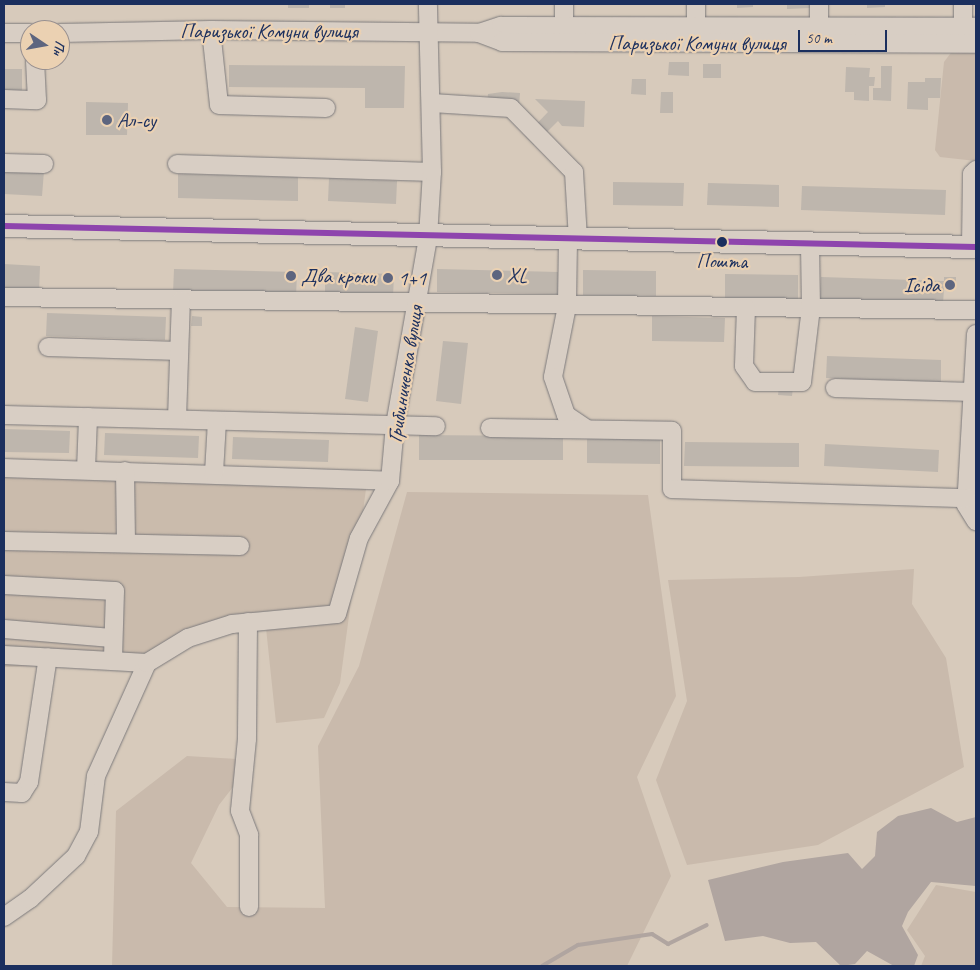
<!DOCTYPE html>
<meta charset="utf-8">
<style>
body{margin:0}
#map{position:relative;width:980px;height:970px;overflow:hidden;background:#d7cabb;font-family:Caveat,sans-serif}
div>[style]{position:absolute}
.built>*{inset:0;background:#cabbac}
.green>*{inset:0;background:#c9baac}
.water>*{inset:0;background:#b0a5a0}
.stream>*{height:4px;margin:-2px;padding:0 2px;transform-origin:2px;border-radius:2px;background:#b0a5a0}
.building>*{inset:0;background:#beb6ad}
.roads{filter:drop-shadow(0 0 1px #7c7a7c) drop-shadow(0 0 1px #7c7a7c)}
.minor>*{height:18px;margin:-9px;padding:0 9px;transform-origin:9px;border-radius:9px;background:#d8cec4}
.major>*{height:22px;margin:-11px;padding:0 11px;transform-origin:11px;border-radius:11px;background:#d8cec4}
.bus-1>*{height:6px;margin:-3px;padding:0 3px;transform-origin:3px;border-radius:3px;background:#8e44ad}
.dots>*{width:14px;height:14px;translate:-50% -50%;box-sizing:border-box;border:2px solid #ebd1b2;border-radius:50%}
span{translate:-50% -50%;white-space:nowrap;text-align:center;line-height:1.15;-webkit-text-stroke:4.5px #ebd1b2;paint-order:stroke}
.bus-label{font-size:20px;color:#1b2f5e}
.street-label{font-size:21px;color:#1b2f5e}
.poi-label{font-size:21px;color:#1b2f5e}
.left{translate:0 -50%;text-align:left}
.right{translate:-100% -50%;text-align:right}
.frame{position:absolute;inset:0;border:5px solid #1b2f5e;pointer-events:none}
.north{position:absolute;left:20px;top:20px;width:50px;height:50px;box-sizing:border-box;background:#ebd1b2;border:1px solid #989090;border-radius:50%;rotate:102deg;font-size:14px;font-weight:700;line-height:20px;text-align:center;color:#1b2f5e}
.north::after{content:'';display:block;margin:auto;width:18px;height:22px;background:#5d657f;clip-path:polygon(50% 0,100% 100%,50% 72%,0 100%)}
.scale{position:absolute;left:798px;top:30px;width:89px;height:22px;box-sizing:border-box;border:2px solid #1b2f5e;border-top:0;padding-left:6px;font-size:15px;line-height:18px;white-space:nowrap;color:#1b2f5e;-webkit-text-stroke:4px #ebd1b2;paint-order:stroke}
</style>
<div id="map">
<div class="built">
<div style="clip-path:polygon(4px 475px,366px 489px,340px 683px,324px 718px,276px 723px,266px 628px,218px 636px,174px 651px,153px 663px,4px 667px)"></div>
</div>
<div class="green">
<div style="clip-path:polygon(956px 46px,976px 46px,976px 161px,940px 157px,935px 150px,944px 62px)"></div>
<div style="clip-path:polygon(407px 492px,648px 495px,676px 696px,637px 777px,671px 876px,627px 966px,112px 966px,116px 811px,187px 756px,254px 760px,219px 805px,191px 863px,227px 907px,325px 908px,318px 746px,359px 666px)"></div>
<div style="clip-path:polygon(914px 569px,912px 604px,946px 658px,964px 767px,818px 845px,687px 865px,656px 780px,687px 701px,668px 580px,799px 577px)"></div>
<div style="clip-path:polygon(936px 885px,976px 892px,976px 966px,921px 966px,925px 956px,907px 930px)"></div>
</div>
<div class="water">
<div style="clip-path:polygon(931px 808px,957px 822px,976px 817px,976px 886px,931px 882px,908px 912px,902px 926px,918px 955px,914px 966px,894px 966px,867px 951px,855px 964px,841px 966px,816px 942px,790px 943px,763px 936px,725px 941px,708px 880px,783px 862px,848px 853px,862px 869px,875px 856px,877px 832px,898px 816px)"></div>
</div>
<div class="stream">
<div style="left:542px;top:966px;width:42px;rotate:-30.3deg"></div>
<div style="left:578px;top:945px;width:75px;rotate:-8.5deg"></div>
<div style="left:652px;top:934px;width:19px;rotate:32deg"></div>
<div style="left:668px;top:944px;width:43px;rotate:-26deg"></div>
</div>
<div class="building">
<div style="clip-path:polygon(288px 4px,309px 4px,309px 8px,288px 8px)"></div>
<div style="clip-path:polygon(330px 4px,345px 4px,345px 8px,330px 8px)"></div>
<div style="clip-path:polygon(737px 4px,753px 4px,753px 7px,737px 8px)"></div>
<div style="clip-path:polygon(787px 4px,810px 4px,810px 8px,787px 9px)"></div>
<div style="clip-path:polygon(867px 4px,885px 4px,885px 7px,867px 8px)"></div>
<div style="clip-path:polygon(669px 62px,689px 62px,689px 76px,668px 75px)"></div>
<div style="clip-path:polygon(703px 64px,721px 64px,721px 78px,703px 78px)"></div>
<div style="clip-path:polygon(229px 65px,405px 66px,404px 108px,365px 108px,365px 88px,229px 87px)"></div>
<div style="clip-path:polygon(881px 66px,892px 66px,891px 101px,873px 100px,873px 88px,881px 88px)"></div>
<div style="clip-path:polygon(846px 67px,870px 68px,869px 77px,875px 77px,874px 86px,869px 86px,869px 101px,854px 100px,854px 92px,845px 92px)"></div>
<div style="clip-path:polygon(4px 69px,22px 69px,22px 91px,4px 90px)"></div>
<div style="clip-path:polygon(925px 78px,941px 78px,940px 98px,928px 98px,928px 110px,907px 109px,908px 82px,925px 82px)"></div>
<div style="clip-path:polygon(632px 79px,646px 79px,646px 95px,631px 94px)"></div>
<div style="clip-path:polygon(502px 92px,520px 93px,519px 106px,487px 105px,488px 94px)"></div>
<div style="clip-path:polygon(661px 92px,673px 92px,673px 113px,660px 113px)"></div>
<div style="clip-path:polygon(535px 99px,585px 101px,584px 127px,562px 126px,558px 121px,534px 145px,525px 136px,548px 112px)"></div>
<div style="clip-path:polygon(86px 102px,128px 103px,127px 135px,86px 135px)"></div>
<div style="clip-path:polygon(4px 169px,44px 171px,42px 196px,4px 194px)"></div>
<div style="clip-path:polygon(178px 174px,298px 177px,298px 201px,178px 198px)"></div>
<div style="clip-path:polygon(329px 178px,397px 181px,396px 204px,328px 201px)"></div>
<div style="clip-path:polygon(613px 182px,684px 183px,683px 206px,613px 205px)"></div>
<div style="clip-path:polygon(708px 183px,779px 185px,779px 207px,707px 205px)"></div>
<div style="clip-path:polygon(802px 186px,946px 190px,945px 215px,801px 210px)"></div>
<div style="clip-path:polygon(4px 264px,40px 266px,39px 292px,4px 290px)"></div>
<div style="clip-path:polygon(174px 269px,297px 272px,296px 297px,173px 293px)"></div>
<div style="clip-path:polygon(437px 269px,558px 272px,558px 294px,437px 292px)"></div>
<div style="clip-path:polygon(583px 270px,656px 271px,656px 296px,583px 295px)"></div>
<div style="clip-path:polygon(325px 272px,394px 274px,393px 297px,325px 296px)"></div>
<div style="clip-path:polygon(725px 274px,798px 275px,798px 299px,725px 298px)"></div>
<div style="clip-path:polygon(821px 277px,944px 281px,944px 277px,956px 277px,956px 289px,944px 289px,943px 303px,820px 299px)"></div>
<div style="clip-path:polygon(47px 313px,166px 317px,165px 340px,46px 336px)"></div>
<div style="clip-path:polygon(192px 316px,202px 317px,202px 326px,191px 326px)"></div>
<div style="clip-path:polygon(652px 316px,725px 318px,724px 342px,652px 341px)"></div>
<div style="clip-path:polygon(355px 327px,378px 331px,368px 402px,345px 399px)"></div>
<div style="clip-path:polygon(443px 341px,468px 343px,461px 404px,436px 401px)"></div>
<div style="clip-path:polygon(827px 356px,941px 360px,941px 382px,826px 378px)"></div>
<div style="clip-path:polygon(779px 386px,793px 387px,792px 396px,778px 395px)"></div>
<div style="clip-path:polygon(4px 429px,70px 431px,69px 453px,4px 452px)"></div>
<div style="clip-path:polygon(105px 433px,199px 436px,198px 458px,104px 455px)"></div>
<div style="clip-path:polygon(419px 435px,563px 436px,563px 460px,419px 460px)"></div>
<div style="clip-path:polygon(233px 437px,329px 440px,328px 462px,232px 459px)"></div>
<div style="clip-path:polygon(587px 438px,660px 439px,660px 464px,587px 463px)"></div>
<div style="clip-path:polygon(685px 442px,799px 443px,799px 467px,684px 466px)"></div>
<div style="clip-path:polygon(825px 444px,939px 450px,938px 472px,824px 466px)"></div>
</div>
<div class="roads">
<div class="minor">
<div style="left:564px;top:4px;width:22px;rotate:90deg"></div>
<div style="left:696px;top:4px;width:23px;rotate:90deg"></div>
<div style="left:819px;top:4px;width:23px;rotate:90deg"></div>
<div style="left:963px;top:4px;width:23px;rotate:90deg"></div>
<div style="left:211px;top:30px;width:75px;rotate:83.9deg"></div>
<div style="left:219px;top:105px;width:107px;rotate:1.6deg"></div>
<div style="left:4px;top:33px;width:26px"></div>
<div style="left:60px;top:33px;width:151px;rotate:-1.1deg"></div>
<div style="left:211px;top:30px;width:268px;rotate:0.6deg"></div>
<div style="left:479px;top:33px;width:23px;rotate:-18deg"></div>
<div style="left:501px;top:26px;width:475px;rotate:0.1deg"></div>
<div style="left:479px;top:33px;width:25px;rotate:21deg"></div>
<div style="left:502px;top:42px;width:474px;rotate:0.2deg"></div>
<div style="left:4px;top:99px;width:33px;rotate:2deg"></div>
<div style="left:37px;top:100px;width:40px;rotate:-92.9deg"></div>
<div style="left:432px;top:103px;width:79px;rotate:3.6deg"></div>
<div style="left:511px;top:108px;width:90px;rotate:45.5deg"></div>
<div style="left:574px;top:172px;width:68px;rotate:86.6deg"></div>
<div style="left:4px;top:163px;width:40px;rotate:1.4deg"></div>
<div style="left:177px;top:164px;width:255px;rotate:1.8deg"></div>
<div style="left:568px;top:240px;width:66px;rotate:90.9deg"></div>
<div style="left:567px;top:306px;width:72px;rotate:101.2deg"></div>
<div style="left:553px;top:377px;width:40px;rotate:71.1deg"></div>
<div style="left:566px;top:415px;width:25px;rotate:34deg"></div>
<div style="left:971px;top:247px;width:73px;rotate:-89.2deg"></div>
<div style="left:972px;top:174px;width:6px;rotate:-45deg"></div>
<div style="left:4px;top:297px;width:972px;rotate:0.77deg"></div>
<div style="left:746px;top:308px;width:58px;rotate:92deg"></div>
<div style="left:744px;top:366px;width:19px;rotate:55deg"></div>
<div style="left:755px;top:382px;width:47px"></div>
<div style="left:802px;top:382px;width:75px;rotate:-83.1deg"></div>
<div style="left:811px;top:308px;width:64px;rotate:-90.9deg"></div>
<div style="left:976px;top:334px;width:171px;rotate:93.3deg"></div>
<div style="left:966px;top:505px;width:19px;rotate:58deg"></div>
<div style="left:48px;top:347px;width:131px;rotate:1.7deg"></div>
<div style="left:835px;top:388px;width:138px;rotate:1.7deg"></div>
<div style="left:4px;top:415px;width:432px;rotate:1.5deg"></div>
<div style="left:177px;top:419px;width:119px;rotate:-88.1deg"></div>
<div style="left:490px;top:428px;width:182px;rotate:0.9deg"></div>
<div style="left:672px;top:431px;width:58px;rotate:90deg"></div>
<div style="left:672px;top:489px;width:294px;rotate:1.8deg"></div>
<div style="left:4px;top:468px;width:386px;rotate:1.9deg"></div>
<div style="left:86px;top:470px;width:53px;rotate:-87.8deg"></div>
<div style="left:125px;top:471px;width:72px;rotate:89.2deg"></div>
<div style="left:214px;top:473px;width:52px;rotate:-86.7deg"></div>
<div style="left:4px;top:541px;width:236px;rotate:1.2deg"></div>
<div style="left:4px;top:585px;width:111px;rotate:3.1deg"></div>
<div style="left:115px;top:591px;width:68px;rotate:91.7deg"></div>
<div style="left:248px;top:622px;width:117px;rotate:90.5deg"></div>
<div style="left:247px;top:739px;width:72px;rotate:95.6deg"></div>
<div style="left:240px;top:811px;width:26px;rotate:69deg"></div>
<div style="left:249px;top:835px;width:72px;rotate:90deg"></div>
<div style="left:4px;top:629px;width:108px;rotate:4.8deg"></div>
<div style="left:4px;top:655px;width:143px;rotate:3.2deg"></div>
<div style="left:4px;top:792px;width:18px;rotate:3deg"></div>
<div style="left:22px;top:793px;width:13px;rotate:-58deg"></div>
<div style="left:29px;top:782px;width:126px;rotate:-81.4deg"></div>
<div style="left:4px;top:917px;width:32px;rotate:-35deg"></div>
<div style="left:30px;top:899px;width:63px;rotate:-43.1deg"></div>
<div style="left:76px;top:856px;width:27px;rotate:-62deg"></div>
<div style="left:89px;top:832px;width:56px;rotate:-82.9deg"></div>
<div style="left:96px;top:776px;width:124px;rotate:-65.7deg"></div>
<div style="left:147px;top:663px;width:48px;rotate:-31.4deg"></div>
<div style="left:188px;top:638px;width:46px;rotate:-17.7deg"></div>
<div style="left:232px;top:624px;width:105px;rotate:-5.4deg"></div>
<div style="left:337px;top:614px;width:79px;rotate:-73.9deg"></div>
<div style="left:359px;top:538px;width:65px;rotate:-61.5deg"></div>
<div style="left:390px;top:481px;width:56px;rotate:-84.9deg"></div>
<div style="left:395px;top:425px;width:191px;rotate:-80deg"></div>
<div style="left:428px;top:237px;width:65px;rotate:-86.5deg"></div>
<div style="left:432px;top:172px;width:168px;rotate:-91.4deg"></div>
</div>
<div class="major">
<div style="left:4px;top:226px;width:972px;rotate:1.24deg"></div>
</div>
</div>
<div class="bus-1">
<div style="left:4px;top:226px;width:972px;rotate:1.24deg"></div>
</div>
<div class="dots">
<div style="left:107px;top:120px;background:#5d657f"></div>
<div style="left:722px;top:242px;background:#1b2f5e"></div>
<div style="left:497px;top:275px;background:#5d657f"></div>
<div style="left:291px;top:276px;background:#5d657f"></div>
<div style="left:388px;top:278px;background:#5d657f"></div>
<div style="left:950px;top:285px;background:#5d657f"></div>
</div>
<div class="bus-label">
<span style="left:722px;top:261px">Пошта</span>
</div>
<div class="street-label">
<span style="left:269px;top:31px">Паризької Комуни вулиця</span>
<span style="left:697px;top:43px">Паризької Комуни вулиця</span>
<span style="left:405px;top:374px;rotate:-81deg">Грибиниченка вулиця</span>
</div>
<div class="poi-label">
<span class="left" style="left:117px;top:120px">Ал-су</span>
<span class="left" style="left:507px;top:275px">XL</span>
<span class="left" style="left:301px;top:276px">Два кроки</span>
<span class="left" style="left:398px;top:278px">1+1</span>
<span class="right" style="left:940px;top:285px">Ісіда</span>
</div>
<div class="frame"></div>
<div class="north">Пн</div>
<div class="scale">50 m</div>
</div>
